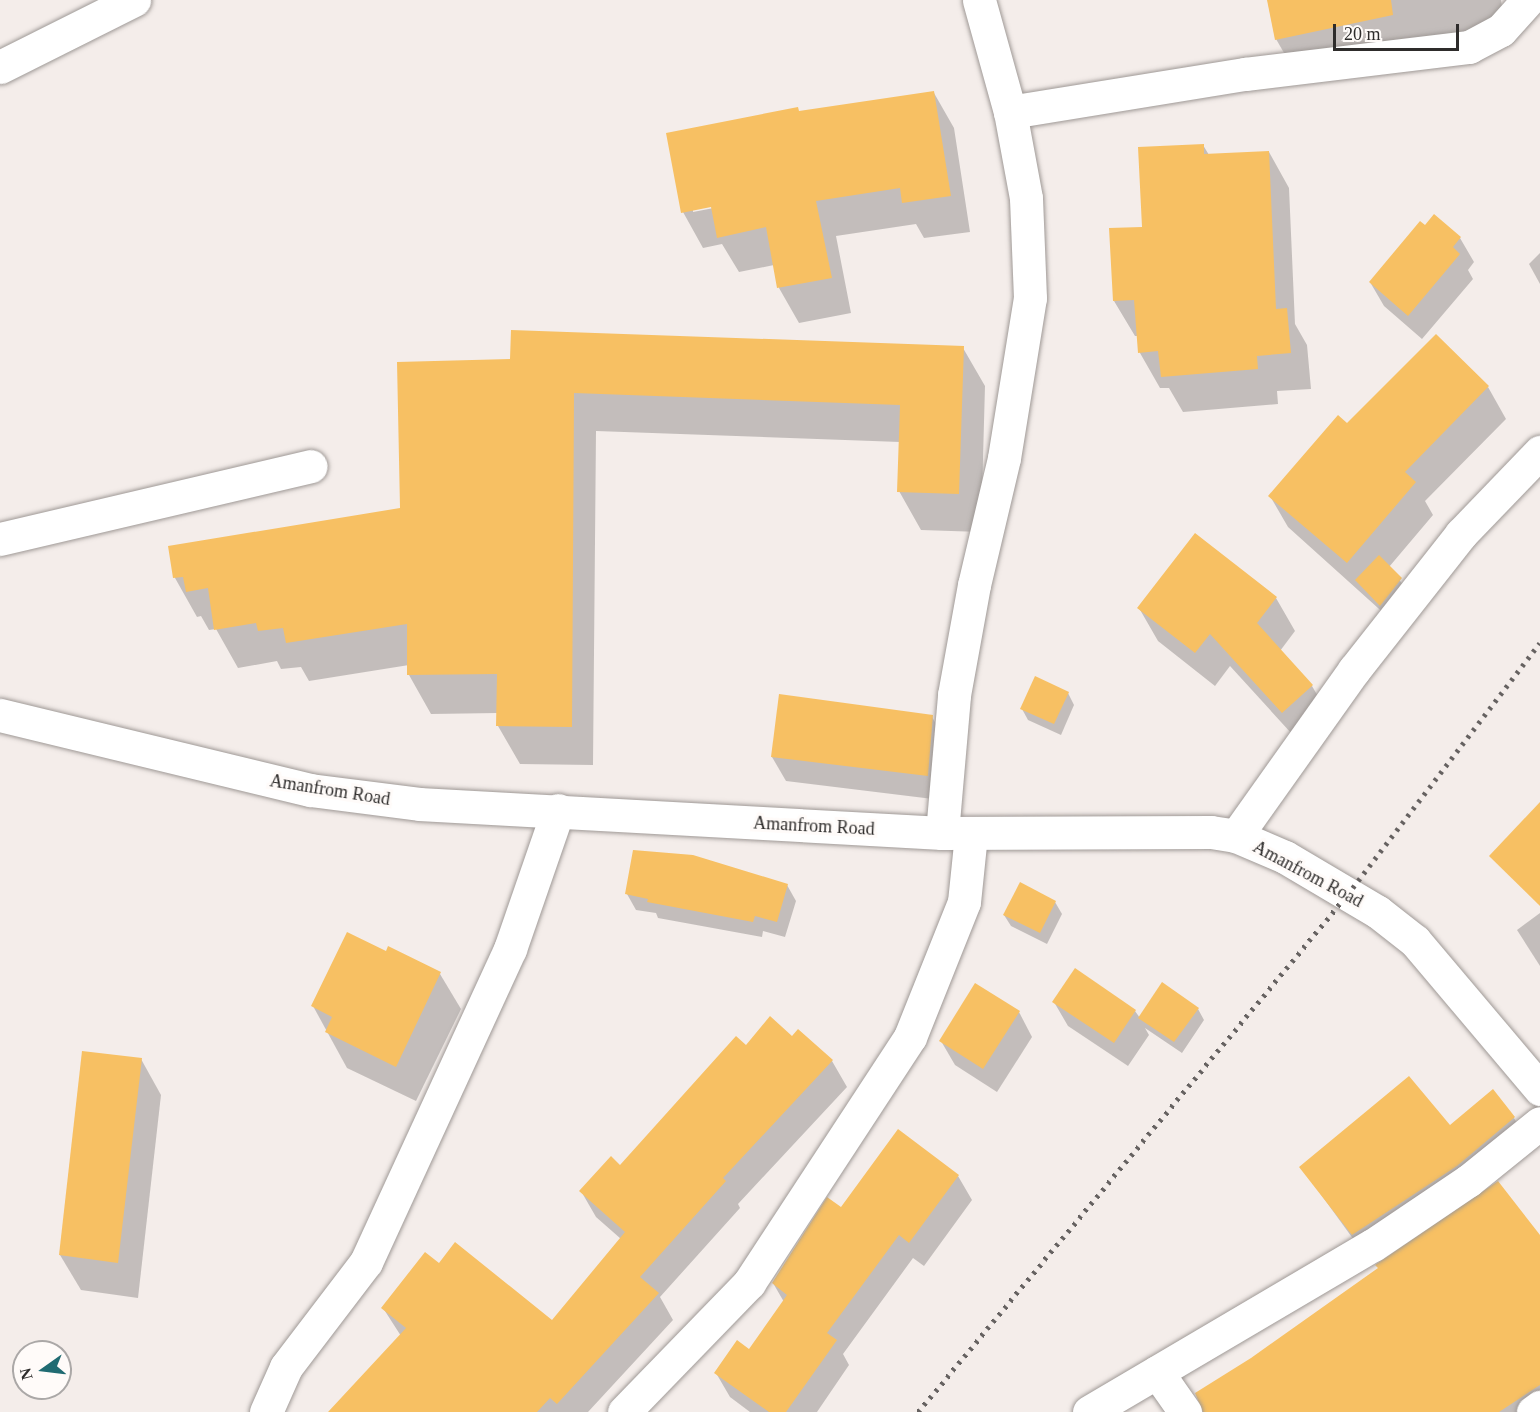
<!DOCTYPE html>
<style>
body{margin:0}
#map{position:relative;width:1540px;height:1412px;overflow:hidden;background:#f4edea;font-family:"Times New Roman",serif}
div>[style]{position:absolute}
.shadow>*{inset:0;background:#0003}
.building>*{inset:0;background:#f7c063}
.roads{filter:drop-shadow(0 0 2px #9f9996) drop-shadow(0 0 2px #9f9996)}
.minor>*{height:33px;margin:-16.5px;padding:0 16.5px;transform-origin:16.5px;border-radius:16.5px;background:#fff}
.rail>*{height:4.5px;margin-top:-2.25px;transform-origin:0;background:repeating-linear-gradient(90deg,#656160 0 3px,transparent 0 9px)}
span{translate:-50% -50%;white-space:nowrap;text-align:center;line-height:1.15;-webkit-text-stroke:6px #fffbf9;paint-order:stroke}
.street-label{font-size:18px;color:#2e2c2b}
.north{position:absolute;left:12px;top:1340px;width:60px;height:60px;box-sizing:border-box;background:#fffbf9;border:2px solid #aba8a7;border-radius:50%;rotate:256deg;font-size:16px;font-weight:700;line-height:24px;text-align:center;color:#2e2c2b}
.north::after{content:'';display:block;margin:auto;width:21px;height:27px;background:#206b72;clip-path:polygon(50% 0,100% 100%,50% 72%,0 100%)}
.scale{position:absolute;left:1333px;top:24px;width:126px;height:27px;box-sizing:border-box;border:3px solid #2e2c2b;border-top:0;padding-left:8px;font-size:18px;line-height:21px;white-space:nowrap;color:#2e2c2b;-webkit-text-stroke:4px #fffbf9;paint-order:stroke}
</style>
<div id="map">
<div class="shadow">
<div style="clip-path:polygon(1268px 0,1501px 0,1506px 36px,1295px 72px,1276px 39px)"></div>
<div style="clip-path:polygon(evenodd,934px 93px,954px 128px,970px 232px,924px 238px,916px 224px,836px 236px,851px 313px,799px 323px,779px 288px,774px 265px,739px 272px,722px 244px,703px 248px,683px 212px,799px 113px,934px 93px,718px 204px,719px 207px,693px 212px,693px 209px,718px 204px)"></div>
<div style="clip-path:polygon(1203px 145px,1209px 155px,1269px 152px,1289px 188px,1295px 324px,1307px 345px,1311px 389px,1277px 391px,1278px 404px,1183px 412px,1169px 388px,1160px 388px,1140px 353px,1138px 336px,1135px 336px,1114px 301px,1143px 228px)"></div>
<div style="clip-path:polygon(1425px 227px,1460px 238px,1474px 262px,1468px 270px,1473px 279px,1422px 339px,1384px 306px,1370px 282px)"></div>
<div style="clip-path:polygon(1540px 253px,1540px 284px,1529px 264px)"></div>
<div style="clip-path:polygon(963px 348px,985px 386px,981px 532px,921px 530px,899px 491px,900px 442px,596px 431px,593px 765px,520px 764px,498px 726px,498px 713px,431px 714px,409px 675px,409px 665px,309px 681px,301px 667px,281px 669px,277px 661px,238px 668px,216px 629px,209px 630px,201px 616px,197px 617px,175px 578px,170px 547px,402px 510px,398px 363px)"></div>
<div style="clip-path:polygon(1488px 387px,1506px 419px,1425px 501px,1433px 515px,1389px 567px,1408px 591px,1388px 617px,1288px 527px,1270px 496px,1348px 425px)"></div>
<div style="clip-path:polygon(1276px 598px,1295px 631px,1280px 651px,1312px 686px,1331px 719px,1302px 745px,1230px 666px,1215px 686px,1158px 641px,1139px 608px)"></div>
<div style="clip-path:polygon(1068px 693px,1074px 705px,1061px 735px,1028px 720px,1022px 709px)"></div>
<div style="clip-path:polygon(932px 717px,946px 741px,941px 800px,786px 781px,772px 757px)"></div>
<div style="clip-path:polygon(1020px 884px,1055px 902px,1062px 914px,1047px 944px,1011px 926px,1004px 915px)"></div>
<div style="clip-path:polygon(787px 885px,796px 901px,785px 937px,763px 931px,762px 937px,658px 918px,656px 913px,636px 910px,627px 894px)"></div>
<div style="clip-path:polygon(1540px 913px,1540px 966px,1517px 930px)"></div>
<div style="clip-path:polygon(387px 953px,440px 974px,461px 1009px,416px 1101px,347px 1068px,313px 1006px)"></div>
<div style="clip-path:polygon(1075px 970px,1135px 1011px,1140px 1018px,1198px 1009px,1204px 1020px,1182px 1053px,1145px 1028px,1149px 1035px,1128px 1066px,1068px 1026px,1054px 1002px)"></div>
<div style="clip-path:polygon(1019px 1012px,1032px 1037px,997px 1092px,955px 1065px,941px 1041px)"></div>
<div style="clip-path:polygon(792px 1038px,832px 1061px,847px 1087px,738px 1204px,740px 1208px,660px 1297px,673px 1320px,588px 1412px,330px 1412px,401px 1336px,383px 1308px,440px 1265px,552px 1322px,621px 1239px,596px 1217px,581px 1191px,621px 1167px,746px 1047px)"></div>
<div style="clip-path:polygon(141px 1059px,161px 1095px,138px 1298px,81px 1290px,60px 1255px)"></div>
<div style="clip-path:polygon(1514px 1118px,1527px 1141px,1367px 1258px,1301px 1167px,1450px 1127px)"></div>
<div style="clip-path:polygon(958px 1176px,972px 1200px,924px 1266px,913px 1258px,843px 1354px,849px 1365px,817px 1412px,750px 1412px,730px 1397px,716px 1373px,749px 1351px,784px 1302px,773px 1283px,841px 1209px)"></div>
<div style="clip-path:polygon(1498px 1183px,1540px 1238px,1540px 1412px,1204px 1412px,1252px 1360px)"></div>
</div>
<div class="building">
<div style="clip-path:polygon(1267px 0,1391px 0,1393px 15px,1275px 40px)"></div>
<div style="clip-path:polygon(934px 91px,951px 196px,902px 203px,900px 188px,816px 201px,832px 278px,777px 288px,766px 227px,717px 238px,711px 207px,681px 213px,666px 133px,798px 107px,799px 111px)"></div>
<div style="clip-path:polygon(1204px 144px,1204px 154px,1269px 151px,1276px 309px,1287px 308px,1291px 353px,1257px 356px,1258px 369px,1161px 377px,1158px 351px,1138px 353px,1134px 300px,1113px 301px,1109px 228px,1142px 227px,1138px 147px)"></div>
<div style="clip-path:polygon(1434px 214px,1461px 237px,1453px 247px,1460px 254px,1408px 316px,1369px 282px,1420px 221px,1425px 225px)"></div>
<div style="clip-path:polygon(511px 330px,964px 346px,959px 494px,897px 492px,900px 405px,574px 393px,572px 727px,496px 726px,497px 674px,407px 675px,407px 624px,286px 643px,283px 628px,258px 631px,256px 623px,214px 630px,208px 588px,186px 592px,183px 577px,173px 578px,168px 546px,400px 508px,397px 362px,510px 359px)"></div>
<div style="clip-path:polygon(1436px 334px,1489px 386px,1405px 472px,1416px 482px,1347px 563px,1268px 496px,1338px 415px,1347px 423px)"></div>
<div style="clip-path:polygon(1195px 533px,1277px 597px,1257px 623px,1313px 685px,1282px 713px,1210px 634px,1195px 653px,1137px 608px)"></div>
<div style="clip-path:polygon(1379px 555px,1402px 578px,1380px 606px,1355px 580px)"></div>
<div style="clip-path:polygon(1035px 676px,1069px 692px,1054px 724px,1020px 709px)"></div>
<div style="clip-path:polygon(779px 694px,933px 715px,928px 776px,771px 757px)"></div>
<div style="clip-path:polygon(1540px 802px,1540px 906px,1489px 856px)"></div>
<div style="clip-path:polygon(633px 850px,693px 855px,788px 884px,777px 922px,755px 916px,753px 922px,647px 902px,648px 899px,625px 894px)"></div>
<div style="clip-path:polygon(1020px 882px,1056px 901px,1040px 933px,1003px 915px)"></div>
<div style="clip-path:polygon(347px 932px,386px 951px,388px 946px,441px 972px,396px 1067px,325px 1032px,332px 1017px,311px 1006px)"></div>
<div style="clip-path:polygon(1075px 968px,1136px 1010px,1114px 1043px,1052px 1002px)"></div>
<div style="clip-path:polygon(1162px 982px,1199px 1008px,1174px 1042px,1138px 1018px)"></div>
<div style="clip-path:polygon(975px 983px,1020px 1011px,983px 1069px,939px 1041px)"></div>
<div style="clip-path:polygon(770px 1016px,792px 1036px,798px 1029px,833px 1060px,723px 1178px,726px 1181px,640px 1277px,659px 1293px,557px 1404px,550px 1398px,537px 1412px,328px 1412px,406px 1328px,381px 1308px,425px 1252px,439px 1263px,455px 1242px,552px 1320px,625px 1232px,579px 1191px,611px 1156px,620px 1165px,736px 1036px,746px 1045px)"></div>
<div style="clip-path:polygon(82px 1051px,142px 1058px,118px 1263px,59px 1255px)"></div>
<div style="clip-path:polygon(1409px 1076px,1450px 1125px,1493px 1089px,1515px 1117px,1457px 1166px,1352px 1235px,1299px 1167px)"></div>
<div style="clip-path:polygon(898px 1129px,959px 1175px,909px 1243px,899px 1235px,827px 1333px,837px 1340px,786px 1412px,769px 1412px,714px 1373px,737px 1340px,749px 1349px,787px 1295px,772px 1283px,827px 1197px,841px 1207px)"></div>
<div style="clip-path:polygon(1498px 1181px,1540px 1235px,1540px 1385px,1499px 1412px,1203px 1412px,1195px 1393px,1251px 1358px,1378px 1268px,1375px 1265px)"></div>
</div>
<div class="roads">
<div class="minor">
<div style="left:0;top:67px;width:150px;rotate:-26.6deg"></div>
<div style="left:1010px;top:112px;width:238px;rotate:-9.2deg"></div>
<div style="left:1245px;top:74px;width:226px;rotate:-6.9deg"></div>
<div style="left:1469px;top:47px;width:36px;rotate:-28deg"></div>
<div style="left:1501px;top:30px;width:40px;rotate:-48deg"></div>
<div style="left:0;top:539px;width:319px;rotate:-13.2deg"></div>
<div style="left:0;top:715px;width:319px;rotate:13.6deg"></div>
<div style="left:310px;top:790px;width:110px;rotate:7.3deg"></div>
<div style="left:419px;top:804px;width:524px;rotate:3.17deg"></div>
<div style="left:942px;top:833px;width:269px;rotate:-0.2deg"></div>
<div style="left:1211px;top:832px;width:25px;rotate:9deg"></div>
<div style="left:1236px;top:836px;width:53px;rotate:23.2deg"></div>
<div style="left:1285px;top:857px;width:108px;rotate:30.6deg"></div>
<div style="left:1378px;top:912px;width:47px;rotate:38.1deg"></div>
<div style="left:1415px;top:941px;width:194px;rotate:49.8deg"></div>
<div style="left:942px;top:833px;width:139px;rotate:-85deg"></div>
<div style="left:954px;top:695px;width:112px;rotate:-79.7deg"></div>
<div style="left:974px;top:585px;width:130px;rotate:-76.7deg"></div>
<div style="left:1004px;top:458px;width:162px;rotate:-80.8deg"></div>
<div style="left:1030px;top:298px;width:100px;rotate:-92.3deg"></div>
<div style="left:1026px;top:198px;width:87px;rotate:-100.5deg"></div>
<div style="left:1010px;top:112px;width:116px;rotate:-105.5deg"></div>
<div style="left:1236px;top:836px;width:204px;rotate:-54.6deg"></div>
<div style="left:1354px;top:670px;width:173px;rotate:-51.8deg"></div>
<div style="left:1461px;top:534px;width:114px;rotate:-46.1deg"></div>
<div style="left:1157px;top:1372px;width:49px;rotate:55deg"></div>
<div style="left:266px;top:1412px;width:49px;rotate:-66deg"></div>
<div style="left:286px;top:1367px;width:132px;rotate:-52.7deg"></div>
<div style="left:366px;top:1262px;width:345px;rotate:-65.3deg"></div>
<div style="left:510px;top:949px;width:147px;rotate:-70.9deg"></div>
<div style="left:624px;top:1412px;width:180px;rotate:-45.9deg"></div>
<div style="left:749px;top:1283px;width:294px;rotate:-56.8deg"></div>
<div style="left:910px;top:1037px;width:145px;rotate:-68.2deg"></div>
<div style="left:964px;top:902px;width:68px;rotate:-84.1deg"></div>
<div style="left:1089px;top:1412px;width:329px;rotate:-30.5deg"></div>
<div style="left:1373px;top:1245px;width:115px;rotate:-34deg"></div>
<div style="left:1468px;top:1181px;width:92px;rotate:-38.9deg"></div>
<div style="left:1533px;top:1412px;width:9px;rotate:-36deg"></div>
</div>
</div>
<div class="rail">
<div style="left:918px;top:1412px;width:672px;rotate:-50.31deg"></div>
<div style="left:1347px;top:895px;width:317px;rotate:-52.6deg"></div>
</div>
<div class="street-label">
<span style="left:330px;top:790px;rotate:9deg">Amanfrom Road</span>
<span style="left:814px;top:826px;rotate:3deg">Amanfrom Road</span>
<span style="left:1308px;top:874px;rotate:28deg">Amanfrom Road</span>
</div>
<div class="north">N</div>
<div class="scale">20 m</div>
</div>
